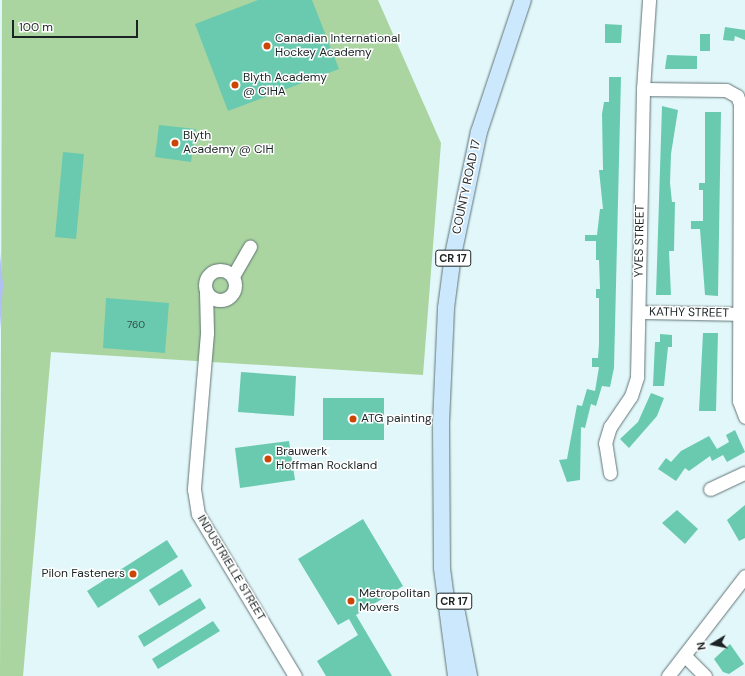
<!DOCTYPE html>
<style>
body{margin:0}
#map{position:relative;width:745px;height:676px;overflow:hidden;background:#e2f7fa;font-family:"DM Sans",sans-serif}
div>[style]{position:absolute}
.green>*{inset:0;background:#aad5a0}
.water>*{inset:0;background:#b1bff7}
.building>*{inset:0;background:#69caaf}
.roads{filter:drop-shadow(0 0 1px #617476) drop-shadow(0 0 1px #617476)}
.minor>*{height:13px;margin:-6.5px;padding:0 6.5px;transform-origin:6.5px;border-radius:6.5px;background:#fff}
.minor>.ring{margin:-6.5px;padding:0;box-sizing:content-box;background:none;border:13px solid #fff;border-radius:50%}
.major>*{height:16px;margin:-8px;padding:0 8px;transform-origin:8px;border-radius:8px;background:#cbe8fd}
.dots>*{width:11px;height:11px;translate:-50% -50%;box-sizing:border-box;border:2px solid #fff;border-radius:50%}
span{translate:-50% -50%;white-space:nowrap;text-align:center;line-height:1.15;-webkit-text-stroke:3px #fff;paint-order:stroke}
.number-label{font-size:10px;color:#2e4d47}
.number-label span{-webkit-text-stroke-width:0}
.shield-label span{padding:1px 3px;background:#fff;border:1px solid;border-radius:3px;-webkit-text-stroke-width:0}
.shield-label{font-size:11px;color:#1b2324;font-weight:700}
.poi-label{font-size:12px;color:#1b2324}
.left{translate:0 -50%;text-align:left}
.right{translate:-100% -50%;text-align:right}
.street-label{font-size:12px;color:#1b2324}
.north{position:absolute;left:693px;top:624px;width:40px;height:40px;-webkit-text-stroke:3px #fff;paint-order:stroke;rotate:260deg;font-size:11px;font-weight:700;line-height:16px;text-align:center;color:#1b2324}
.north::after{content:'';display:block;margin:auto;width:14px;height:18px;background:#1b2324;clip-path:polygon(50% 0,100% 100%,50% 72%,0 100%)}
.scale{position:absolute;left:12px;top:20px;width:126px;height:18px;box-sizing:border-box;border:2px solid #1b2324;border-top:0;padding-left:5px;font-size:12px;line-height:14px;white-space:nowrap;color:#1b2324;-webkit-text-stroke:3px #fff;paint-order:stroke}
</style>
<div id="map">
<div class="green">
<div style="clip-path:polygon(2px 0,378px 0,441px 143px,423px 375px,51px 352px,23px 676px,0 676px)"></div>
</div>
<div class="water">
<div style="clip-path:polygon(0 254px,3px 285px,0 330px)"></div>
</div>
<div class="building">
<div style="clip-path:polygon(258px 0,312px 0,339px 69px,228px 111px,195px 24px)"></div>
<div style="clip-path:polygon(605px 24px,622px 25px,621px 43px,605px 43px)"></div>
<div style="clip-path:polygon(725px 27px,745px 30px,745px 40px,735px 36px,734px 41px,723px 40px)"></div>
<div style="clip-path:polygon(700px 34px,710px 34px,710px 51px,700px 51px)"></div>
<div style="clip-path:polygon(667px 55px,697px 56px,697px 69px,665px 69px)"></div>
<div style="clip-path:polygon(609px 77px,621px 77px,614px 368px,610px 387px,602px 386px,596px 406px,591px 404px,585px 428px,581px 427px,580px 480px,567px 482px,559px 460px,567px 459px,577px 405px,582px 406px,587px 389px,595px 391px,599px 367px,592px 367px,592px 358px,598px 358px,599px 344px,599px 298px,596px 298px,596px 289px,600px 289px,599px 260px,596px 260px,596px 241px,585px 241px,585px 235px,597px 235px,600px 209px,603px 209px,599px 170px,603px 170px,602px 114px,604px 102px,609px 102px)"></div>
<div style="clip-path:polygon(662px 106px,678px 110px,671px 154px,670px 183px,672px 202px,675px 202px,674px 251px,669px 251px,671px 295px,656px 295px)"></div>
<div style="clip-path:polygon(705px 112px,721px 112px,718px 296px,705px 295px,700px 229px,691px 229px,691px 221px,703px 221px,703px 190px,699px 190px,699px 183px,705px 183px)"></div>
<div style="clip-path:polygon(159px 125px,196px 129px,191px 162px,155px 157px)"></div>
<div style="clip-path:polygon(63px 152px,84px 154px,76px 239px,55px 237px)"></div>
<div style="clip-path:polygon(106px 298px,169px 303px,165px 353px,103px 348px)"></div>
<div style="clip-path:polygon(703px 333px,718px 333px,716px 411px,699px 411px)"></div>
<div style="clip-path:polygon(660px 334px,672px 335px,672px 347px,668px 347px,664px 386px,653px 386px,655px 342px,660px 342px)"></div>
<div style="clip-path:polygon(241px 372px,296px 376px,294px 416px,238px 412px)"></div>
<div style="clip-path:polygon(651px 393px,664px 398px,657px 416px,629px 448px,620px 439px,638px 422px)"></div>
<div style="clip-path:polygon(323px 398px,384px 398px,384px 440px,323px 440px)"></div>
<div style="clip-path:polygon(735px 430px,745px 452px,727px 462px,723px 455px,712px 461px,710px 456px,689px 471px,685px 468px,676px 481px,658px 469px,666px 458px,671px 462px,681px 451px,709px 436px,717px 449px,729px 442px,726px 435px)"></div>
<div style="clip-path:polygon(289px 441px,295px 480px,240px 488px,235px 448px)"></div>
<div style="clip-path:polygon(745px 505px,745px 538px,739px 541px,727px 520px)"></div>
<div style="clip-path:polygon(677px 510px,698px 529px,685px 544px,662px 523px)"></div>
<div style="clip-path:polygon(363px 519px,403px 586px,356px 615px,392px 676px,326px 676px,317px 661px,358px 635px,349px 619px,338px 625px,298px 559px)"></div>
<div style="clip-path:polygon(167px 540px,178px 557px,98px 608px,87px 591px)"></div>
<div style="clip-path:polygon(182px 569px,192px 586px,159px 606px,149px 590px)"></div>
<div style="clip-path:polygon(200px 598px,206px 608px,144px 647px,138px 636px)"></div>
<div style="clip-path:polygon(213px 621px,220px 631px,158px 669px,152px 659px)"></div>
<div style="clip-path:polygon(730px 644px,744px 664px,729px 674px,723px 672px,714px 659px)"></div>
</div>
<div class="roads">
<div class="minor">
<div style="left:643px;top:89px;width:83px;rotate:0.7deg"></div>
<div style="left:726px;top:90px;width:13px;rotate:29deg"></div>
<div style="left:737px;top:96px;width:9px;rotate:69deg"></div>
<div style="left:740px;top:104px;width:297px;rotate:90.2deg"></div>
<div style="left:739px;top:401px;width:17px;rotate:69deg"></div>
<div class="ring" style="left:205px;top:270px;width:17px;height:17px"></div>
<div style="left:233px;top:276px;width:34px;rotate:-60deg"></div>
<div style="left:206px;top:291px;width:42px;rotate:88.6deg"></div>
<div style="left:207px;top:333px;width:157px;rotate:94.8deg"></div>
<div style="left:194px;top:489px;width:25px;rotate:81deg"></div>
<div style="left:198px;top:514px;width:189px;rotate:59.1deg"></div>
<div style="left:639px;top:312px;width:100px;rotate:1.1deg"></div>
<div style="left:610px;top:473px;width:30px;rotate:-99deg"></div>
<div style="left:605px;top:443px;width:17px;rotate:-73deg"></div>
<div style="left:610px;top:427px;width:37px;rotate:-56deg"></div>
<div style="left:631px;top:396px;width:20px;rotate:-72deg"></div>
<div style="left:637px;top:377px;width:288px;rotate:-88.8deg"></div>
<div style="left:643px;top:89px;width:89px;rotate:-86.1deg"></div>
<div style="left:710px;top:489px;width:38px;rotate:-25deg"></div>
<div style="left:686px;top:657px;width:27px;rotate:45deg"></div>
<div style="left:668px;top:676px;width:126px;rotate:-52.4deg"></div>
</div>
<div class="major">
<div style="left:457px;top:613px;width:64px;rotate:79.2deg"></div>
<div style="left:456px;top:676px;width:109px;rotate:-97.4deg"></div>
<div style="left:442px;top:568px;width:145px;rotate:-90.4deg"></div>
<div style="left:441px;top:423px;width:115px;rotate:-87.5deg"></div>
<div style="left:446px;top:308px;width:53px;rotate:-82.5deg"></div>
<div style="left:453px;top:255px;width:126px;rotate:-78.1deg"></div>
<div style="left:479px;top:132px;width:139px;rotate:-71.6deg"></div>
</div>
</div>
<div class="dots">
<div style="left:267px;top:46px;background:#cb4603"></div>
<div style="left:235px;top:85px;background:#cb4603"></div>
<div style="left:175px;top:143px;background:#cb4603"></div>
<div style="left:353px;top:419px;background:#cb4603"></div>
<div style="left:268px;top:459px;background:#cb4603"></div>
<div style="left:133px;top:574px;background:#cb4603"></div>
<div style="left:351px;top:601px;background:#cb4603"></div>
</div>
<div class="number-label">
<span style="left:136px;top:325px">760</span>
</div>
<div class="shield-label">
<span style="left:453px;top:258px">CR 17</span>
<span style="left:454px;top:601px">CR 17</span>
</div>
<div class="poi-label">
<span class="left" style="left:275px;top:46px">Canadian International<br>Hockey Academy</span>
<span class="left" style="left:243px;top:85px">Blyth Academy<br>@ CIHA</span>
<span class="left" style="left:183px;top:143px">Blyth<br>Academy @ CIH</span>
<span class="left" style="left:361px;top:419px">ATG painting</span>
<span class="left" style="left:276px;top:459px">Brauwerk<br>Hoffman Rockland</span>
<span class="right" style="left:125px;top:574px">Pilon Fasteners</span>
<span class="left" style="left:359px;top:601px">Metropolitan<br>Movers</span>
</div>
<div class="street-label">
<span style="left:467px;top:187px;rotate:-78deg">COUNTY ROAD 17</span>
<span style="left:640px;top:241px;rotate:-89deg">YVES STREET</span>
<span style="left:689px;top:313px;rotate:1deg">KATHY STREET</span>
<span style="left:231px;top:568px;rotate:59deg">INDUSTRIELLE STREET</span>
</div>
<div class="north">N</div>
<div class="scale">100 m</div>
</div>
